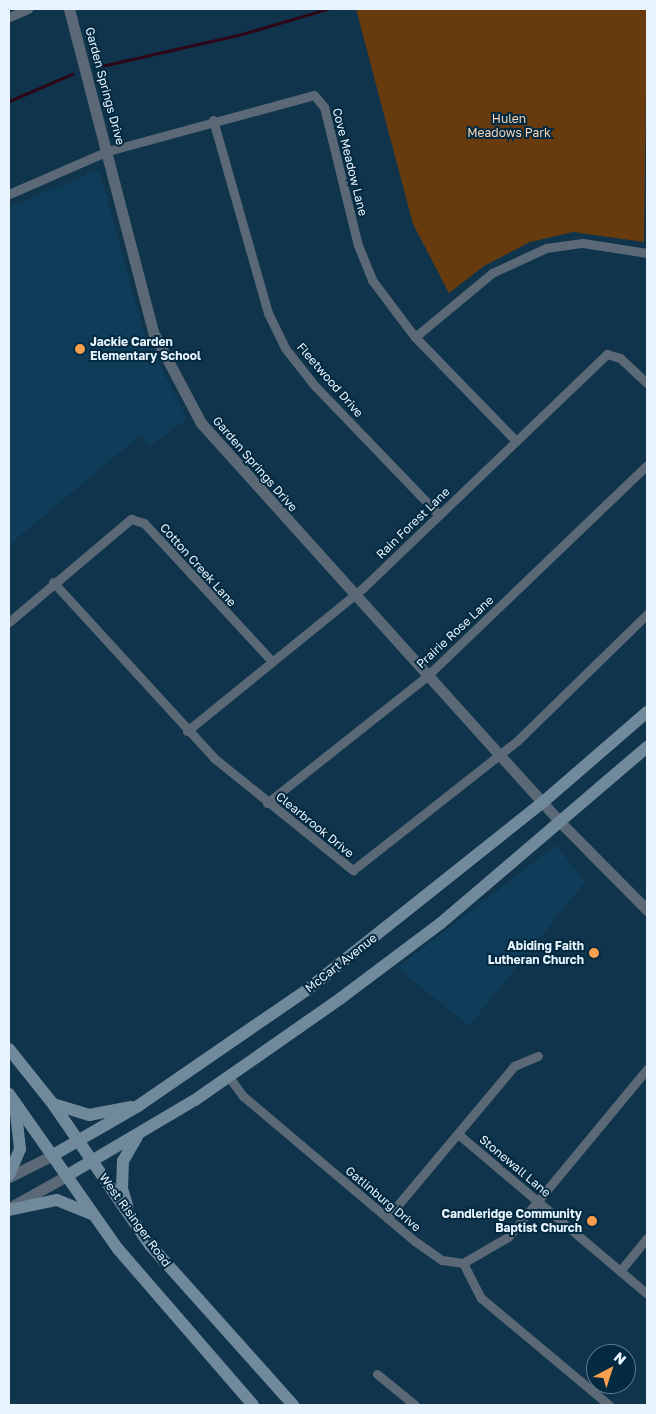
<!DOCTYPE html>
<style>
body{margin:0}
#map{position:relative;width:656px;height:1414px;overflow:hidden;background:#0f344b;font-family:"Golos Text",sans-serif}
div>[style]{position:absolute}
.built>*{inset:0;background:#0f3d59}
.green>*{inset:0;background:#683b0e}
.stream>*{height:3px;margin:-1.5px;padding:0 1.5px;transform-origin:1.5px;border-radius:1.5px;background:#2f0617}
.minor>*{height:9px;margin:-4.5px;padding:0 4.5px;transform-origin:4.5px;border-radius:4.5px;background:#5a6975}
.tertiary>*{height:11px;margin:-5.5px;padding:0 5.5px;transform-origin:5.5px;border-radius:5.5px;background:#5a6975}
.secondary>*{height:12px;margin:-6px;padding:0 6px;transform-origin:6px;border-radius:6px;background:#70899b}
.dots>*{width:14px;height:14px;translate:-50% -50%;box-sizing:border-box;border:2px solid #032a40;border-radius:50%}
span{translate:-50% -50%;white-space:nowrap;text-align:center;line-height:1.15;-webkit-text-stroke:4px #032a40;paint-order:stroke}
.street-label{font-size:12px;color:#e8f4fd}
.park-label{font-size:12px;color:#fcd6b7}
.poi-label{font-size:12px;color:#e8f4fd;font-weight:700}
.left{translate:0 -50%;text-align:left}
.right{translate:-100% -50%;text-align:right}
.frame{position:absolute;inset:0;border:10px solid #e8f4fd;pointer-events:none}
.north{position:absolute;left:586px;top:1344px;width:50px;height:50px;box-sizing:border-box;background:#032a40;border:1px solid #5f7b8c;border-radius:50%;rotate:40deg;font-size:14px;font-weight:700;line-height:20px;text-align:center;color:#e8f4fd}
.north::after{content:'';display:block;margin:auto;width:18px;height:22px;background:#f99f4d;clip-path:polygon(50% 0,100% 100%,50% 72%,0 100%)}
</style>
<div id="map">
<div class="built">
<div style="clip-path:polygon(99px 170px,145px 336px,187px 419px,150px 446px,141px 435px,9px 545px,9px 207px)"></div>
<div style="clip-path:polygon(556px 845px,585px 882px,469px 1026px,397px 968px)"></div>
</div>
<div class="green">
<div style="clip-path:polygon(356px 9px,647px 9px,644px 242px,573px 232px,530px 242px,484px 266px,449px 293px,413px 224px)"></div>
</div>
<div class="stream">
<div style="left:97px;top:67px;width:149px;rotate:-12.8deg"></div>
<div style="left:242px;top:34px;width:89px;rotate:-16.4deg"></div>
<div style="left:9px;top:101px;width:69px;rotate:-23.2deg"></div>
</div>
<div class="minor">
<div style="left:9px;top:17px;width:21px;rotate:-23deg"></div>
<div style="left:213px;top:120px;width:201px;rotate:74.1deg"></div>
<div style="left:268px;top:313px;width:39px;rotate:64deg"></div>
<div style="left:285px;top:348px;width:48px;rotate:51.7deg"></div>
<div style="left:315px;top:386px;width:179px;rotate:46.1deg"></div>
<div style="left:9px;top:194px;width:108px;rotate:-23.5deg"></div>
<div style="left:108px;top:151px;width:213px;rotate:-15.2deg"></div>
<div style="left:314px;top:95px;width:16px;rotate:50deg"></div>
<div style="left:324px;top:107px;width:142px;rotate:76.2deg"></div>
<div style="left:358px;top:245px;width:38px;rotate:68deg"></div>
<div style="left:372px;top:280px;width:71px;rotate:53deg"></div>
<div style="left:415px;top:337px;width:145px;rotate:45.8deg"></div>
<div style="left:415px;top:337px;width:100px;rotate:-39.7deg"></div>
<div style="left:492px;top:273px;width:60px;rotate:-24.8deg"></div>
<div style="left:546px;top:248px;width:37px;rotate:-8deg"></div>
<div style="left:583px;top:243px;width:65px;rotate:8.9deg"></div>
<div style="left:53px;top:582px;width:239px;rotate:47.5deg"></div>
<div style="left:214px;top:758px;width:179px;rotate:38.9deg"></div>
<div style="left:353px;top:870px;width:209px;rotate:-38.2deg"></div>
<div style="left:517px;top:741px;width:182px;rotate:-44.3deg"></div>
<div style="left:9px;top:622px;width:160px;rotate:-40.2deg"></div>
<div style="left:131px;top:519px;width:14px;rotate:17deg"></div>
<div style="left:144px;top:523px;width:188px;rotate:47.2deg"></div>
<div style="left:187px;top:731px;width:228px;rotate:-39.1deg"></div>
<div style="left:364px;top:587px;width:337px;rotate:-43.8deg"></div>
<div style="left:607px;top:354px;width:14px;rotate:17deg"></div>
<div style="left:620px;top:358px;width:37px;rotate:43deg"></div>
<div style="left:267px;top:803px;width:204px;rotate:-38.4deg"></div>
<div style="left:427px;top:676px;width:305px;rotate:-43.8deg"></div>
<div style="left:229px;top:1077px;width:24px;rotate:54deg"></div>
<div style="left:243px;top:1096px;width:226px;rotate:40.2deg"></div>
<div style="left:416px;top:1242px;width:32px;rotate:35deg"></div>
<div style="left:442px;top:1260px;width:21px;rotate:8deg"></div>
<div style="left:463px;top:1263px;width:52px;rotate:-30deg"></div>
<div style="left:508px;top:1237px;width:218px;rotate:-50.4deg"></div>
<div style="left:458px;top:1134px;width:248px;rotate:40.2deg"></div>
<div style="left:387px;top:1218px;width:198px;rotate:-50.1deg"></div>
<div style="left:514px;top:1066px;width:26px;rotate:-23deg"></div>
<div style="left:463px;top:1263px;width:39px;rotate:63deg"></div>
<div style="left:481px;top:1298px;width:167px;rotate:39.9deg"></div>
<div style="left:620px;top:1271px;width:43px;rotate:-50.7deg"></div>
<div style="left:377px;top:1374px;width:49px;rotate:39.2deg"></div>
</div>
<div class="tertiary">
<div style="left:69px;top:9px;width:334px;rotate:75.4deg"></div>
<div style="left:153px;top:332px;width:103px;rotate:62.2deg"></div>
<div style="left:201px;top:423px;width:537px;rotate:48.02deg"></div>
<div style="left:560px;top:822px;width:124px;rotate:45.3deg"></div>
<div style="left:9px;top:1177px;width:51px;rotate:-26.6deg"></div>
<div style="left:9px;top:1208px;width:68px;rotate:-29.2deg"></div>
</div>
<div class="secondary">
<div style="left:9px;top:1049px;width:70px;rotate:51.3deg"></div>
<div style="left:53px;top:1104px;width:171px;rotate:55.5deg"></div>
<div style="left:150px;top:1245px;width:215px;rotate:48.2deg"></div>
<div style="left:9px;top:1094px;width:189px;rotate:54.9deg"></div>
<div style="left:118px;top:1249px;width:206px;rotate:49.1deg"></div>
<div style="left:53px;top:1104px;width:38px;rotate:17deg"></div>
<div style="left:89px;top:1115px;width:43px;rotate:-10.8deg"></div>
<div style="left:55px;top:1154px;width:96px;rotate:-30deg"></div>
<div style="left:138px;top:1106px;width:206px;rotate:-34.5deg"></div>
<div style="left:308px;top:989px;width:299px;rotate:-38.5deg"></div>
<div style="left:542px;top:803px;width:139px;rotate:-40.9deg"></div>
<div style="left:9px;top:1175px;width:28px;rotate:-67deg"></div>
<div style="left:20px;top:1149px;width:45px;rotate:-96.3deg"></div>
<div style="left:68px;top:1175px;width:147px;rotate:-30.6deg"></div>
<div style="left:195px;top:1100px;width:178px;rotate:-34.9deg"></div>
<div style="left:341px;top:998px;width:125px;rotate:-36.9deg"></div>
<div style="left:441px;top:923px;width:271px;rotate:-40.5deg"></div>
<div style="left:127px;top:1205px;width:17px;rotate:-107deg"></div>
<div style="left:122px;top:1189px;width:28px;rotate:-88deg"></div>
<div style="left:123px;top:1161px;width:28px;rotate:-60deg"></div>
<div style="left:9px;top:1210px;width:49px;rotate:-11.8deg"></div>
<div style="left:57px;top:1200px;width:37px;rotate:22deg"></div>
</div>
<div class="dots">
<div style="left:80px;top:349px;background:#f99f4d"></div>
<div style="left:594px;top:953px;background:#f99f4d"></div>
<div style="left:592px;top:1221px;background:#f99f4d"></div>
</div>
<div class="street-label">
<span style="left:105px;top:86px;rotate:75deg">Garden Springs Drive</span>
<span style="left:350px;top:162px;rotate:76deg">Cove Meadow Lane</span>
<span style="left:330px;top:380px;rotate:49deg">Fleetwood Drive</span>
<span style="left:255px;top:464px;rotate:49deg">Garden Springs Drive</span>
<span style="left:413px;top:523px;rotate:-44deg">Rain Forest Lane</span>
<span style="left:198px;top:565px;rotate:48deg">Cotton Creek Lane</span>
<span style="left:455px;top:632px;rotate:-43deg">Prairie Rose Lane</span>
<span style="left:315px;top:825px;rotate:39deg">Clearbrook Drive</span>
<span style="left:341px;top:963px;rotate:-38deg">McCart Avenue</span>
<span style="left:515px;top:1166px;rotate:40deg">Stonewall Lane</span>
<span style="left:383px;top:1199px;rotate:40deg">Gatlinburg Drive</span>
<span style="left:135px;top:1220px;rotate:54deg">West Risinger Road</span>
</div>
<div class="park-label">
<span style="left:509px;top:126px">Hulen<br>Meadows Park</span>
</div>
<div class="poi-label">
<span class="left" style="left:90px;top:349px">Jackie Carden<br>Elementary School</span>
<span class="right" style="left:584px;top:953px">Abiding Faith<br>Lutheran Church</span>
<span class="right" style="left:582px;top:1221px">Candleridge Community<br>Baptist Church</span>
</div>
<div class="frame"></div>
<div class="north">N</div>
</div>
